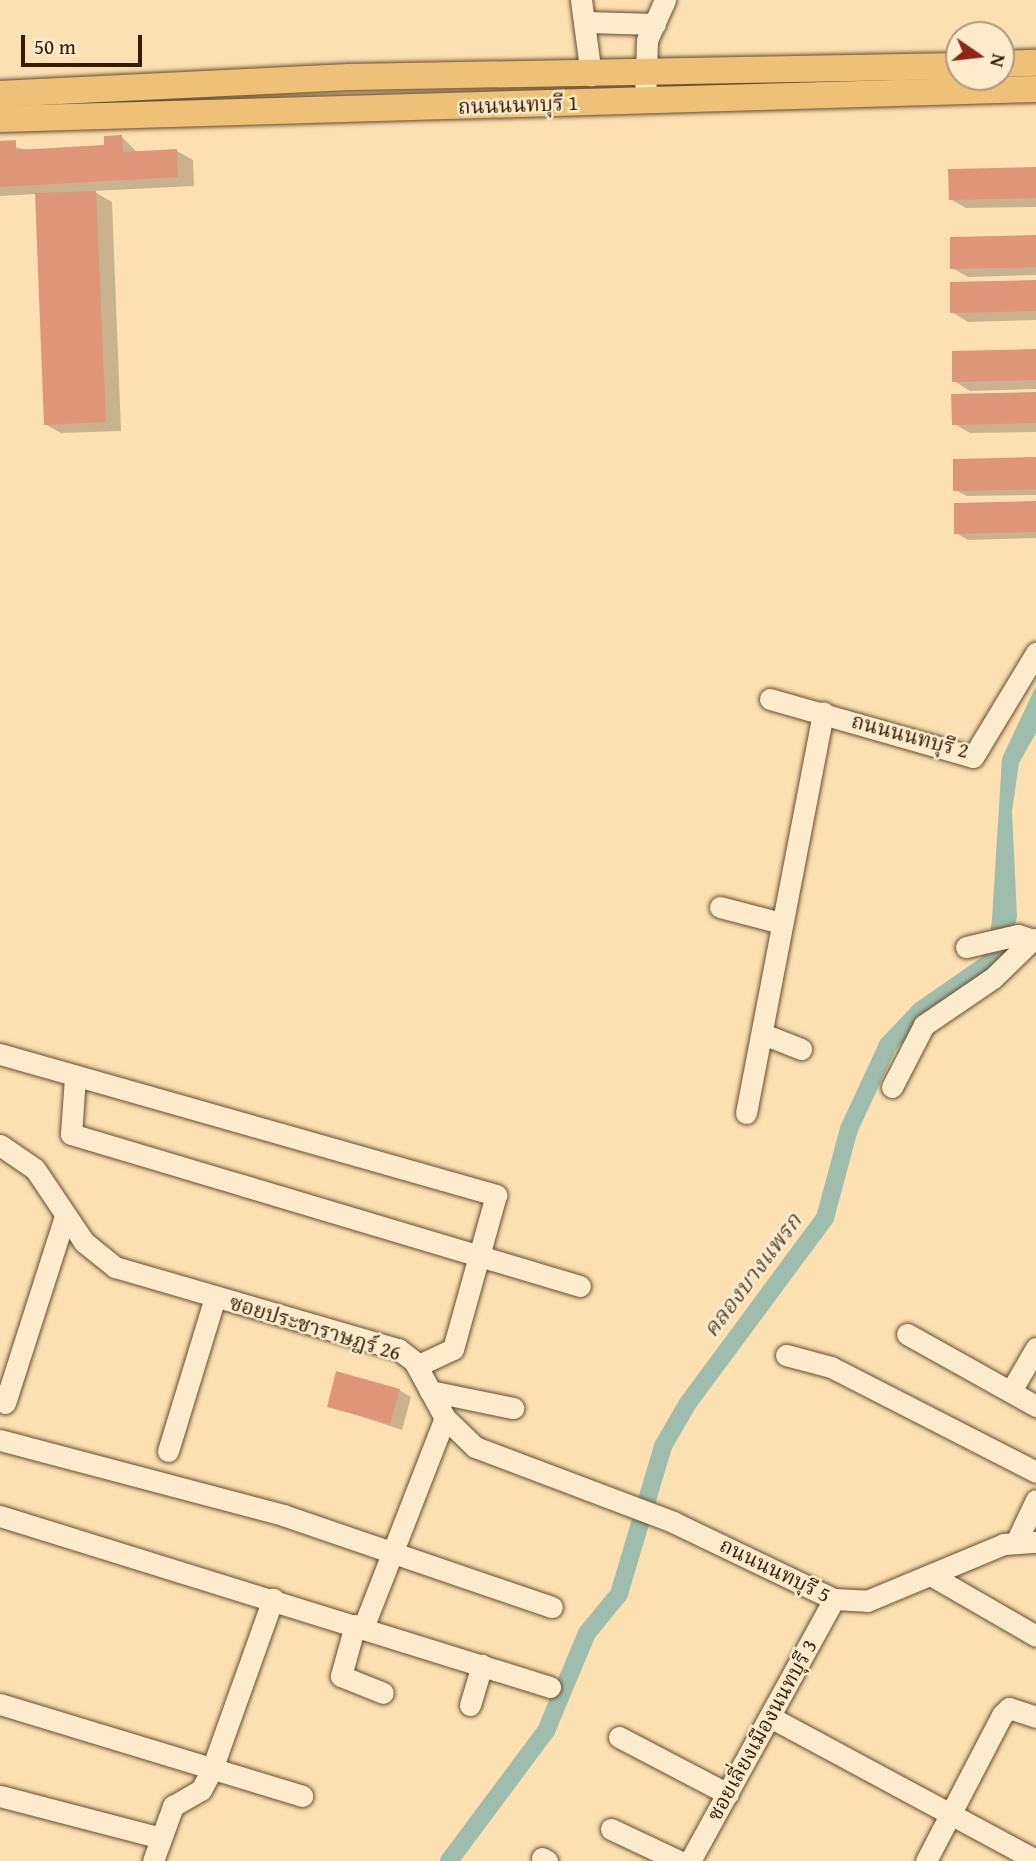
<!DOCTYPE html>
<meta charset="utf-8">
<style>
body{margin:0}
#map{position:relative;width:1036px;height:1861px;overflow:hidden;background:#fce0b1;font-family:"Gentium Book Plus","Noto Serif Thai",serif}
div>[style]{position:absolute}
.water>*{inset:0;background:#9fbdad}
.shadow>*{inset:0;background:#0003}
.canal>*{height:18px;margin:-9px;padding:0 9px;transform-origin:9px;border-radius:9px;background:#9fbdad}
.building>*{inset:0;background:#df9678}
.roads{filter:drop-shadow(0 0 2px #684c2e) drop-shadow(0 0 2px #684c2e)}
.minor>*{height:21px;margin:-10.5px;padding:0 10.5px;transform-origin:10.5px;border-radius:10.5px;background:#fdebcc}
.major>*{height:26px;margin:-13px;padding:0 13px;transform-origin:13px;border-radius:13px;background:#eec078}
span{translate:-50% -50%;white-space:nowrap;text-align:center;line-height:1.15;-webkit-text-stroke:5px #fdebcc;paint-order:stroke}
.street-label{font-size:21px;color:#371b03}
.water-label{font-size:23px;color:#564c36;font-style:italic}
.north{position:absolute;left:945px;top:21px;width:70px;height:70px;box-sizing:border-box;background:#fdebcc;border:2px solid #ae987c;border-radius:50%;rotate:104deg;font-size:19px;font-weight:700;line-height:28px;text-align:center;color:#371b03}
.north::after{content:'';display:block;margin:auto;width:24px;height:32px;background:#8f2418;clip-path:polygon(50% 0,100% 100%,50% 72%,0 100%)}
.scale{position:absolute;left:21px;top:35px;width:121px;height:32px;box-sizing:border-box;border:4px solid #371b03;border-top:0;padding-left:9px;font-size:21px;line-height:24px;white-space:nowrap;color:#371b03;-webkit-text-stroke:5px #fdebcc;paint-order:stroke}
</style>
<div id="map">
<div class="water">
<div style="clip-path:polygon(1036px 686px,1036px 733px,1019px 763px,1012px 811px,1017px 917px,1013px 932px,991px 935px,1002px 758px)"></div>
</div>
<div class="shadow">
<div style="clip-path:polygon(121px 136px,138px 153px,177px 151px,193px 160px,194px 186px,93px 191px,112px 202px,121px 431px,61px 433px,45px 424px,36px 194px,0 196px,0 143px,31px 151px,106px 147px)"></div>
<div style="clip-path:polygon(1036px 169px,1036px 207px,966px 208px,950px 199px)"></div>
<div style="clip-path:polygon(1036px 237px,1036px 275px,968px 277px,952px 268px)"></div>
<div style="clip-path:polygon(1036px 282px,1036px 320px,968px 322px,952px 312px)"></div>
<div style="clip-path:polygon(1036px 351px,1036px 389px,970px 391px,954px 381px)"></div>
<div style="clip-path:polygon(1036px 394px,1036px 432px,970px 433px,954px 424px)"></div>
<div style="clip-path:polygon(1036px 459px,1036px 495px,967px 496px,955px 490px)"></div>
<div style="clip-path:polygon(1036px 503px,1036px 538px,968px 540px,956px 533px)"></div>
<div style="clip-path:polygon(399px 1390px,411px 1397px,402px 1430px,329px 1406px)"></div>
</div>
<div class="canal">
<div style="left:449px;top:1861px;width:162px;rotate:-53.3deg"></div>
<div style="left:546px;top:1731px;width:106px;rotate:-67.3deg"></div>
<div style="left:587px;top:1633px;width:50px;rotate:-50.6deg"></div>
<div style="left:619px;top:1594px;width:154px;rotate:-73.4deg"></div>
<div style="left:663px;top:1446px;width:50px;rotate:-59.8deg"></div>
<div style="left:688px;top:1403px;width:230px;rotate:-53.5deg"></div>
<div style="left:825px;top:1218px;width:92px;rotate:-74.9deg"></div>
<div style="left:849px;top:1129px;width:93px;rotate:-65.1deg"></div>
<div style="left:888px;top:1045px;width:47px;rotate:-46.7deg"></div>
<div style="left:920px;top:1011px;width:84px;rotate:-34.8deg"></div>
<div style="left:989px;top:963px;width:15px;rotate:-53deg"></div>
<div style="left:998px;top:951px;width:25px;rotate:-85deg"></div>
</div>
<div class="building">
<div style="clip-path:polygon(122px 135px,123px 152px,177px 149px,178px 177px,0 187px,0 141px,16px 140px,16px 150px,104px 145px,104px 136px)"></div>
<div style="clip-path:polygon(1036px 167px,1036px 198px,949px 200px,948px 169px)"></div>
<div style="clip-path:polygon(96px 191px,106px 422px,44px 425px,35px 193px)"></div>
<div style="clip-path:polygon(1036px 235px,1036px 267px,950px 269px,950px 237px)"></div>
<div style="clip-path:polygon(1036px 280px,1036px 311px,950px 313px,950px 282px)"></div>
<div style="clip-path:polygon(1036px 349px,1036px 380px,952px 382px,952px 351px)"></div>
<div style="clip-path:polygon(1036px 392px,1036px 423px,952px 425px,951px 394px)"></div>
<div style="clip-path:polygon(1036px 457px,1036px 489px,953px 491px,953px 459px)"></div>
<div style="clip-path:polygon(1036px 501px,1036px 532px,954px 534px,954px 503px)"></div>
<div style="clip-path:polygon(336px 1371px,400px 1389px,390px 1424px,327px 1407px)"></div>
</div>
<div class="roads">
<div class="minor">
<div style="left:581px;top:0;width:76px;rotate:82.4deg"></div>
<div style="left:587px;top:22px;width:68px;rotate:1.7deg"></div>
<div style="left:645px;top:101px;width:61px;rotate:-88.1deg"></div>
<div style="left:647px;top:40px;width:44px;rotate:-65.8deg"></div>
<div style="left:770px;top:699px;width:211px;rotate:15.9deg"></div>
<div style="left:973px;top:757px;width:122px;rotate:-58.8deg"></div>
<div style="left:720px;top:907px;width:63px;rotate:14.7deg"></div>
<div style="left:966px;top:947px;width:53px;rotate:-13deg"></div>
<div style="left:1018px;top:935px;width:19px;rotate:18deg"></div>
<div style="left:763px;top:1034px;width:41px;rotate:21.5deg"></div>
<div style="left:0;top:1054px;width:516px;rotate:15.87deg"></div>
<div style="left:496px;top:1195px;width:160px;rotate:105.6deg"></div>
<div style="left:453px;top:1349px;width:40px;rotate:155deg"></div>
<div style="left:75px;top:1077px;width:57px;rotate:94deg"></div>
<div style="left:71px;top:1134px;width:531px;rotate:16.63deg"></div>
<div style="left:892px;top:1087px;width:70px;rotate:-62.7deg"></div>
<div style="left:924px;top:1025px;width:83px;rotate:-34.3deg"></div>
<div style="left:993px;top:978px;width:56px;rotate:-44.3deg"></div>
<div style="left:746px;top:1113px;width:408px;rotate:-79.1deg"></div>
<div style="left:0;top:1145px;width:42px;rotate:34.4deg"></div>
<div style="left:35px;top:1169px;width:88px;rotate:56.1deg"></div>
<div style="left:84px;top:1242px;width:40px;rotate:39deg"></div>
<div style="left:115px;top:1267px;width:295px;rotate:16.2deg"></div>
<div style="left:398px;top:1349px;width:20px;rotate:37deg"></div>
<div style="left:414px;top:1361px;width:65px;rotate:61.5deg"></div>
<div style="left:445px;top:1418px;width:42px;rotate:44deg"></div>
<div style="left:475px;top:1447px;width:212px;rotate:20.7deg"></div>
<div style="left:673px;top:1522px;width:178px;rotate:25.6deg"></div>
<div style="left:834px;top:1599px;width:33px;rotate:3deg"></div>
<div style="left:867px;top:1601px;width:148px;rotate:-22.6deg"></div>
<div style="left:1004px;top:1544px;width:32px;rotate:-4deg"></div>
<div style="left:907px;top:1334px;width:148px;rotate:29.2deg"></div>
<div style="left:786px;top:1355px;width:47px;rotate:14.9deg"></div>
<div style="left:831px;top:1367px;width:230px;rotate:27.1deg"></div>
<div style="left:430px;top:1391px;width:85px;rotate:11.6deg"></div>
<div style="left:1011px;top:1391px;width:50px;rotate:-59.8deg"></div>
<div style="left:5px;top:1403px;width:196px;rotate:-72.2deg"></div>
<div style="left:0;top:1440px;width:293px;rotate:14.8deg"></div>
<div style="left:283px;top:1515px;width:284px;rotate:18.9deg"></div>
<div style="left:168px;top:1451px;width:161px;rotate:-73deg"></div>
<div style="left:0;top:1516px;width:576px;rotate:17.27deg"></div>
<div style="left:1017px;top:1540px;width:44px;rotate:-64.6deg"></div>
<div style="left:934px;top:1577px;width:118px;rotate:30deg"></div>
<div style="left:355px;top:1625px;width:53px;rotate:105.4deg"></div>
<div style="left:341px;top:1676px;width:45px;rotate:22deg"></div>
<div style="left:363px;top:1628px;width:225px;rotate:-68.7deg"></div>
<div style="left:0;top:1704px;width:316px;rotate:16.9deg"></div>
<div style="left:470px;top:1705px;width:42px;rotate:-73.3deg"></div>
<div style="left:772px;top:1718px;width:300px;rotate:28.3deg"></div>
<div style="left:619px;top:1737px;width:123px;rotate:27.6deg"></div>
<div style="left:0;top:1796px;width:166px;rotate:14.6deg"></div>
<div style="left:611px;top:1829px;width:75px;rotate:25.2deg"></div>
<div style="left:542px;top:1858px;width:6px;rotate:31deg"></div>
<div style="left:153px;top:1861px;width:59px;rotate:-70deg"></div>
<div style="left:173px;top:1806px;width:32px;rotate:-30deg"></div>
<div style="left:201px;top:1790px;width:24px;rotate:-62deg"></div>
<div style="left:212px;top:1769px;width:181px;rotate:-70.3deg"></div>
<div style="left:690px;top:1861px;width:299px;rotate:-61.2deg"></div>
<div style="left:926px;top:1861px;width:165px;rotate:-62.5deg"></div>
<div style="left:1002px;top:1715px;width:10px;rotate:-45deg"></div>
<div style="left:1009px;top:1708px;width:28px;rotate:18deg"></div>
</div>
<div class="major">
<div style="left:1001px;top:64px;width:35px;rotate:-2deg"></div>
<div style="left:0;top:94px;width:352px;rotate:-2.8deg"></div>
<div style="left:352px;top:77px;width:607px;rotate:-1.04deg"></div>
<div style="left:0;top:119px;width:1036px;rotate:-1.66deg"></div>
</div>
</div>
<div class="street-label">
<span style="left:518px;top:105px;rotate:-2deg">ถนนนนทบุรี 1</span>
<span style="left:910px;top:736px;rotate:15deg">ถนนนนทบุรี 2</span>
<span style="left:315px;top:1328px;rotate:17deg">ซอยประชาราษฎร์ 26</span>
<span style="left:775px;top:1570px;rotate:26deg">ถนนนนทบุรี 5</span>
<span style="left:762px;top:1730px;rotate:-61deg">ซอยเลี่ยงเมืองนนทบุรี 3</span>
</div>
<div class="water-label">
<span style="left:752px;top:1275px;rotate:-53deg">คลองบางแพรก</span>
</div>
<div class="north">N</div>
<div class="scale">50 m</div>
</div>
